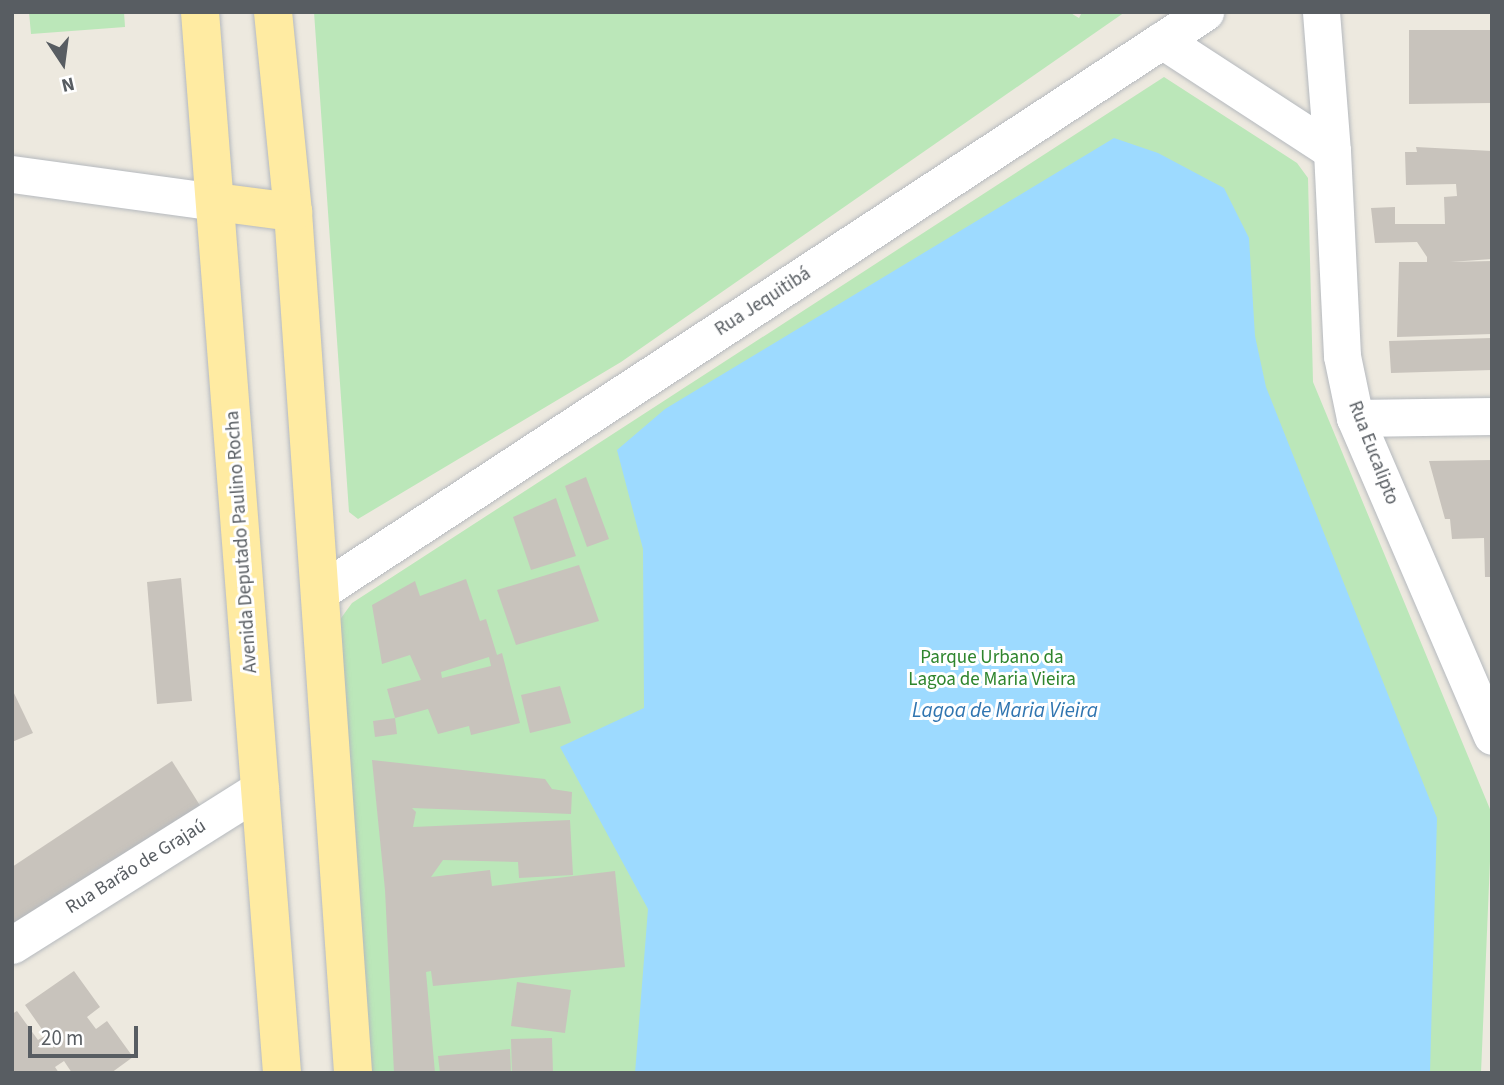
<!DOCTYPE html>
<meta charset="utf-8">
<style>
body{margin:0}
#map{position:relative;width:1504px;height:1085px;overflow:hidden;background:#ede9df;font-family:"Source Sans 3",sans-serif}
div>[style]{position:absolute}
.green>*{inset:0;background:#bbe7b9}
.water>*{inset:0;background:#9ddaff}
.building>*{inset:0;background:#c8c3bc}
.roads{filter:drop-shadow(0 0 2px #b5b9be) drop-shadow(0 0 2px #b5b9be)}
.street>*{height:37px;margin:-18.5px;padding:0 18.5px;transform-origin:18.5px;border-radius:18.5px;background:#fff}
.primary>*{height:38px;margin:-19px;padding:0 19px;transform-origin:19px;border-radius:19px;background:#ffeba2}
span{translate:-50% -50%;white-space:nowrap;text-align:center;line-height:1.15;-webkit-text-stroke:6px #fff;paint-order:stroke}
.street-label{font-size:19px;color:#585d62}
.park-label{font-size:19px;color:#2e852d}
.water-label{font-size:21px;color:#3075b0;font-style:italic}
.frame{position:absolute;inset:0;border:14px solid #585d62;pointer-events:none}
.north{position:absolute;left:28px;top:28px;width:70px;height:70px;-webkit-text-stroke:5px #fff;paint-order:stroke;rotate:167deg;font-size:19px;font-weight:700;line-height:28px;text-align:center;color:#585d62}
.north::after{content:'';display:block;margin:auto;width:24px;height:32px;background:#585d62;clip-path:polygon(50% 0,100% 100%,50% 72%,0 100%)}
.scale{position:absolute;left:28px;top:1026px;width:110px;height:32px;box-sizing:border-box;border:4px solid #585d62;border-top:0;padding-left:9px;font-size:21px;line-height:24px;white-space:nowrap;color:#585d62;-webkit-text-stroke:5px #fff;paint-order:stroke}
</style>
<div id="map">
<div class="green">
<div style="clip-path:polygon(29px 12px,124px 12px,125px 27px,31px 34px)"></div>
<div style="clip-path:polygon(314px 12px,1069px 12px,1079px 18px,1082px 12px,1125px 12px,621px 362px,358px 519px,349px 512px)"></div>
<div style="clip-path:polygon(1164px 77px,1297px 163px,1308px 178px,1313px 382px,1492px 814px,1481px 1073px,371px 1073px,336px 625px,352px 603px)"></div>
</div>
<div class="water">
<div style="clip-path:polygon(1114px 138px,1158px 153px,1224px 188px,1249px 238px,1255px 336px,1266px 387px,1437px 818px,1430px 1073px,635px 1073px,648px 909px,560px 747px,644px 708px,643px 549px,617px 450px,665px 409px)"></div>
</div>
<div class="building">
<div style="clip-path:polygon(1409px 30px,1492px 30px,1492px 103px,1409px 104px)"></div>
<div style="clip-path:polygon(1416px 147px,1492px 151px,1492px 259px,1450px 262px,1492px 261px,1492px 334px,1397px 337px,1399px 262px,1427px 262px,1427px 257px,1417px 242px,1375px 243px,1371px 208px,1395px 207px,1395px 224px,1445px 224px,1444px 197px,1457px 196px,1456px 184px,1406px 185px,1405px 152px,1417px 152px)"></div>
<div style="clip-path:polygon(1492px 338px,1492px 370px,1391px 373px,1389px 341px)"></div>
<div style="clip-path:polygon(1492px 460px,1492px 577px,1485px 577px,1484px 538px,1452px 539px,1450px 519px,1445px 519px,1429px 461px)"></div>
<div style="clip-path:polygon(586px 477px,609px 539px,587px 547px,565px 486px)"></div>
<div style="clip-path:polygon(556px 498px,576px 556px,531px 570px,513px 517px)"></div>
<div style="clip-path:polygon(579px 565px,599px 621px,516px 645px,497px 590px)"></div>
<div style="clip-path:polygon(181px 578px,192px 701px,157px 704px,147px 582px)"></div>
<div style="clip-path:polygon(evenodd,466px 579px,480px 621px,486px 619px,497px 655px,502px 653px,520px 723px,471px 735px,469px 726px,438px 734px,428px 709px,395px 718px,387px 689px,421px 680px,410px 655px,382px 664px,372px 605px,415px 581px,420px 596px,466px 579px,489px 657px,491px 666px,442px 678px,441px 672px,489px 657px)"></div>
<div style="clip-path:polygon(560px 686px,571px 723px,530px 733px,521px 695px)"></div>
<div style="clip-path:polygon(12px 689px,33px 733px,12px 742px)"></div>
<div style="clip-path:polygon(395px 718px,397px 734px,375px 737px,373px 721px)"></div>
<div style="clip-path:polygon(372px 760px,545px 779px,552px 789px,572px 792px,571px 814px,412px 808px,416px 812px,413px 827px,570px 820px,573px 875px,519px 878px,518px 862px,443px 860px,431px 877px,490px 870px,492px 886px,615px 871px,625px 967px,433px 986px,431px 971px,426px 972px,435px 1073px,394px 1073px,385px 890px)"></div>
<div style="clip-path:polygon(172px 761px,201px 807px,12px 939px,12px 867px)"></div>
<div style="clip-path:polygon(74px 971px,100px 1007px,87px 1017px,96px 1029px,107px 1021px,133px 1057px,111px 1073px,72px 1073px,64px 1061px,55px 1067px,59px 1073px,12px 1073px,12px 1014px,17px 1011px,38px 1040px,46px 1035px,25px 1005px)"></div>
<div style="clip-path:polygon(517px 982px,571px 990px,565px 1033px,511px 1026px)"></div>
<div style="clip-path:polygon(552px 1038px,553px 1073px,512px 1073px,511px 1039px)"></div>
<div style="clip-path:polygon(510px 1049px,511px 1073px,440px 1073px,438px 1056px)"></div>
</div>
<div class="roads">
<div class="street">
<div style="left:1321px;top:12px;width:139px;rotate:85.5deg"></div>
<div style="left:1162px;top:40px;width:203px;rotate:33.1deg"></div>
<div style="left:1332px;top:151px;width:205px;rotate:87.2deg"></div>
<div style="left:1342px;top:356px;width:63px;rotate:78.2deg"></div>
<div style="left:1355px;top:418px;width:346px;rotate:66.7deg"></div>
<div style="left:12px;top:174px;width:206px;rotate:7.8deg"></div>
<div style="left:1355px;top:418px;width:137px;rotate:-0.8deg"></div>
<div style="left:321px;top:591px;width:1057px;rotate:-33.22deg"></div>
<div style="left:12px;top:945px;width:293px;rotate:-32.2deg"></div>
</div>
<div class="primary">
<div style="left:200px;top:12px;width:1064px;rotate:85.58deg"></div>
<div style="left:273px;top:12px;width:201px;rotate:84.3deg"></div>
<div style="left:293px;top:212px;width:863px;rotate:86.01deg"></div>
<div style="left:216px;top:202px;width:78px;rotate:7.4deg"></div>
</div>
</div>
<div class="street-label">
<span style="left:763px;top:302px;rotate:-33deg">Rua Jequitibá</span>
<span style="left:1373px;top:453px;rotate:69deg">Rua Eucalipto</span>
<span style="left:242px;top:542px;rotate:-94deg">Avenida Deputado Paulino Rocha</span>
<span style="left:136px;top:867px;rotate:-32deg">Rua Barão de Grajaú</span>
</div>
<div class="park-label">
<span style="left:992px;top:669px">Parque Urbano da<br>Lagoa de Maria Vieira</span>
</div>
<div class="water-label">
<span style="left:1005px;top:710px">Lagoa de Maria Vieira</span>
</div>
<div class="frame"></div>
<div class="north">N</div>
<div class="scale">20 m</div>
</div>
